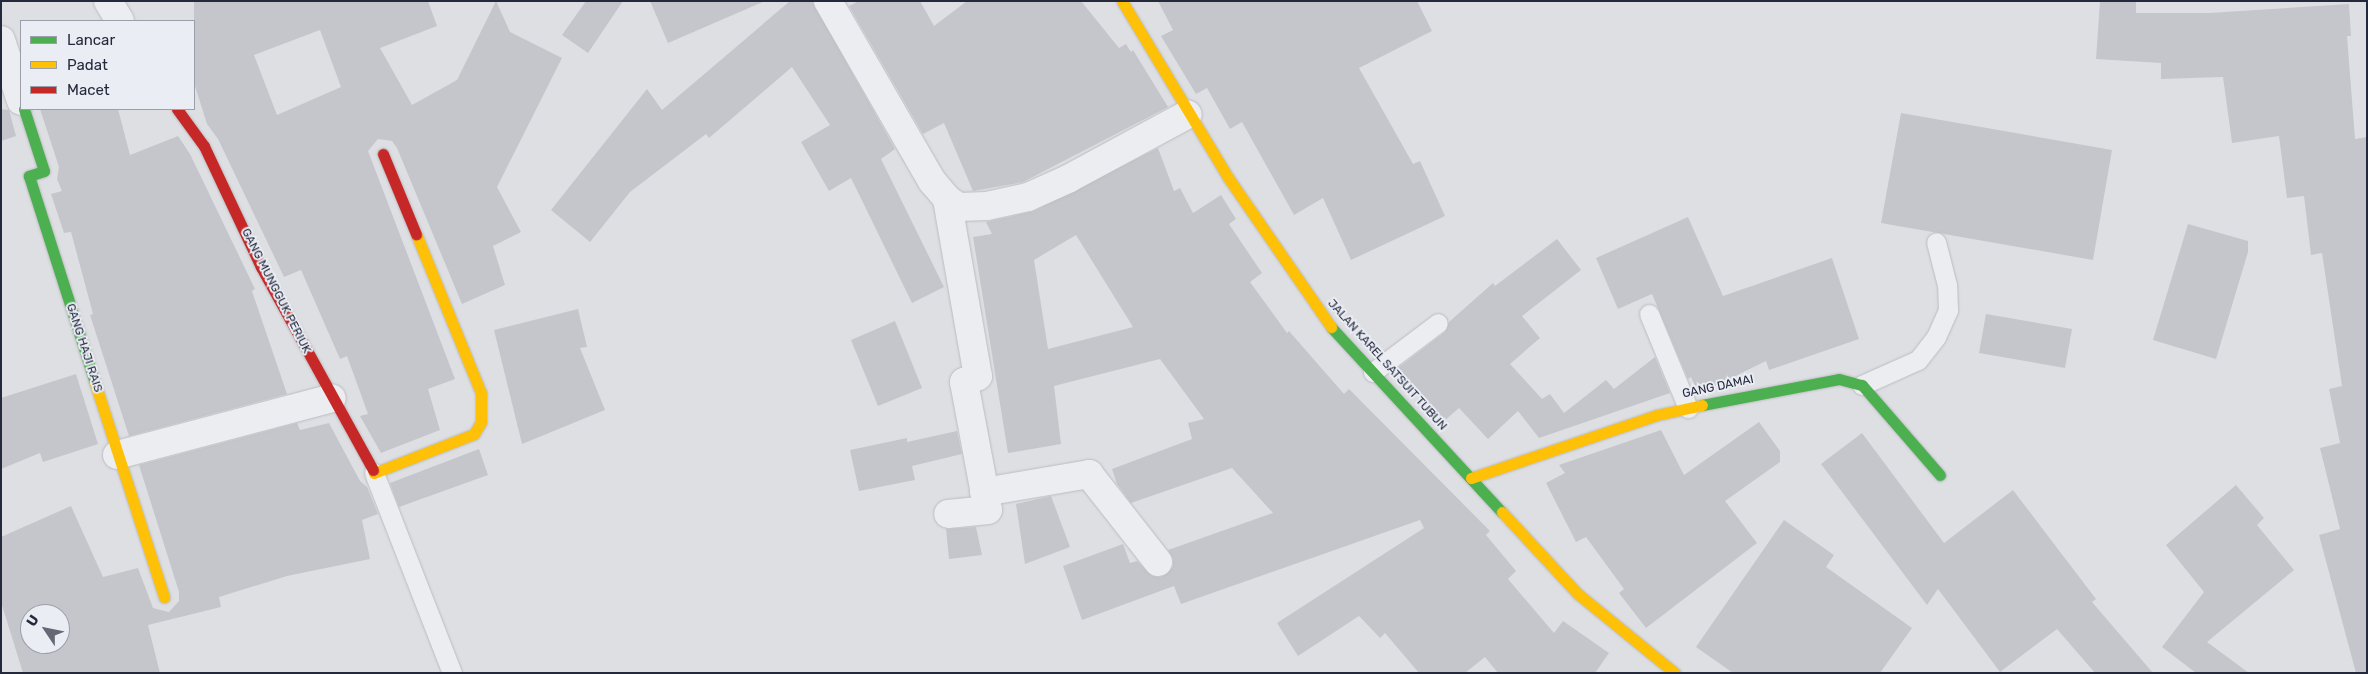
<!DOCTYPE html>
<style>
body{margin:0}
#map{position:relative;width:2368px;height:674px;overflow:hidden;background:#dedfe3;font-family:Rubik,sans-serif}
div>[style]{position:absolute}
.building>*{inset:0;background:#c5c6cb}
.roads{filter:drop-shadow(0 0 1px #bbbcc0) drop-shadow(0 0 1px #bbbcc0)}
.lane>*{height:19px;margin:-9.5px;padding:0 9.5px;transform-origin:9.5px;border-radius:9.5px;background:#ecedf0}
.street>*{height:28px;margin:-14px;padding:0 14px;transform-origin:14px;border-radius:14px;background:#ecedf0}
.fast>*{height:11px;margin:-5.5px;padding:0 5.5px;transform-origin:5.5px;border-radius:5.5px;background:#4caf50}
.slow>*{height:11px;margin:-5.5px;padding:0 5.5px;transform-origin:5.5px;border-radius:5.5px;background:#ffc107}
.jam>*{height:11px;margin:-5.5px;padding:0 5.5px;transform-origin:5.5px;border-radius:5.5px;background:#c62828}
span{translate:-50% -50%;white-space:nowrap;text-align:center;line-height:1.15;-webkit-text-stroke:4px #eaedf4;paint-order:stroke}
.street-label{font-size:12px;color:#242a3c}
.frame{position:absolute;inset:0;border:2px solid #242a3c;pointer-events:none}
.legend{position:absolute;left:20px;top:20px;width:175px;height:90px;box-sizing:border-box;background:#eaedf4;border:1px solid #9b9faa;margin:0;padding:6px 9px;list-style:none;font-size:15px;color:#242a3c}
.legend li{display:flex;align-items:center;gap:10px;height:25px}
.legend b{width:25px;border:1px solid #9b9faa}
.north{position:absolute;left:20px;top:604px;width:50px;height:50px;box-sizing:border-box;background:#eaedf4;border:1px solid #9b9faa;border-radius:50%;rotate:304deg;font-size:14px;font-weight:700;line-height:20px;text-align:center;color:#242a3c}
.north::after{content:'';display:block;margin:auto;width:18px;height:22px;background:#656976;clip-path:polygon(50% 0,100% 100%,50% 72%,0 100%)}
</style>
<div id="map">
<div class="building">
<div style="clip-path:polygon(evenodd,194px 1px,428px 1px,437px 26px,380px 48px,412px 105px,457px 80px,496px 1px,510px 32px,562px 58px,497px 187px,521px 232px,493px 246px,505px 285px,462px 304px,397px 148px,392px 141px,378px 139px,368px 151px,455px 379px,428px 389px,440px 430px,381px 453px,360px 416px,368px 414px,347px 356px,340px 359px,301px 270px,284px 277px,218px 139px,207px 124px,194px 83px,194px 1px,320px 30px,341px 87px,277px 115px,254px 55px,320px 30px)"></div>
<div style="clip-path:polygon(586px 1px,623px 1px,588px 53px,562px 35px)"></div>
<div style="clip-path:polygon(650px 1px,765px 1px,668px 43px)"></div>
<div style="clip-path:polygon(790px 1px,812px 1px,895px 149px,881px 159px,944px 287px,912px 303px,851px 178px,829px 191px,801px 142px,830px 125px,792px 67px,709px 138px,706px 134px,630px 192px,590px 242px,551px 210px,647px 89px,662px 110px)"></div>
<div style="clip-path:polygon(859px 1px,920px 1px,934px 26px,967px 1px,1081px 1px,1119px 48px,1126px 44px,1131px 52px,1133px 50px,1168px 107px,1023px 182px,973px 191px,944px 123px,923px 134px,849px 6px)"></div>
<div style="clip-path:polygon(1158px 1px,1417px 1px,1432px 31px,1359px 68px,1413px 164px,1420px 161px,1445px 216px,1351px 260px,1323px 198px,1294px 215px,1242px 122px,1230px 129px,1207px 88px,1196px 94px,1161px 36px,1173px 30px)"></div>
<div style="clip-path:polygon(2100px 1px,2136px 1px,2136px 13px,2209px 13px,2349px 4px,2351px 36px,2347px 36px,2355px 139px,2367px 137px,2367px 673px,2356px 673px,2319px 535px,2340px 529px,2320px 448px,2340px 443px,2329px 389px,2342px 386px,2322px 253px,2311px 255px,2304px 196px,2287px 198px,2279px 136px,2232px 143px,2223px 77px,2161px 79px,2161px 63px,2096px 59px)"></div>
<div style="clip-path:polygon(1px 109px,9px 110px,16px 136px,1px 141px)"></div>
<div style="clip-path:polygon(40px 109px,118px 109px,130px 155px,178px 136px,190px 154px,255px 289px,252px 291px,287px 394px,129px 436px,90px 315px,93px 314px,71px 232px,64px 233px,51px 194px,62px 191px,57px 179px,59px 167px)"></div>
<div style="clip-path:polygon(1901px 113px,2112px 150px,2093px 260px,1881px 223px)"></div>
<div style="clip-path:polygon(evenodd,1158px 148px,1174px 191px,1180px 188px,1193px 213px,1221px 195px,1236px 219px,1229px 224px,1262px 273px,1250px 282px,1287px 333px,1289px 331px,1344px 394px,1349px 389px,1490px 531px,1486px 535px,1516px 571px,1508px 579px,1554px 633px,1563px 621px,1609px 653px,1595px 673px,1498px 673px,1485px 657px,1465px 673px,1419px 673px,1385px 633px,1380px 638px,1359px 616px,1298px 656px,1277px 623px,1424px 528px,1420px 520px,1181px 604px,1174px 586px,1082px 620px,1063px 566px,1123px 544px,1130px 563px,1137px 561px,1152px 576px,1161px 577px,1173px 567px,1173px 559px,1168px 550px,1273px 513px,1232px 468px,1131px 503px,1117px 484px,1112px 469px,1192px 439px,1188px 423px,1204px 419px,1160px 359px,1054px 386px,1061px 444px,1008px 453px,973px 237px,992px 234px,986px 222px,1034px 211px,1158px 148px,1076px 235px,1133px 327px,1048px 349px,1034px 260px,1076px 235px)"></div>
<div style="clip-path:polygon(1688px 217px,1723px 296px,1832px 258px,1859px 339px,1769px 370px,1766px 361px,1713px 387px,1697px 390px,1691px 377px,1688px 379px,1652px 294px,1618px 309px,1596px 258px)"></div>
<div style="clip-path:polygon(2188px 224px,2248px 241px,2248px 252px,2216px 359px,2153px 340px)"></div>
<div style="clip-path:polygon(1557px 239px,1581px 270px,1522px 316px,1540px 338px,1510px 364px,1542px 399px,1550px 394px,1564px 413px,1606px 380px,1614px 389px,1655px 357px,1670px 393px,1539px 438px,1518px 411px,1488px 439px,1459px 408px,1444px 421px,1398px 368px,1445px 332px,1449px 322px,1493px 283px,1495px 286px)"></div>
<div style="clip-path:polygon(578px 309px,587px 347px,580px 348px,605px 410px,522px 444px,494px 330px)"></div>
<div style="clip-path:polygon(1986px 314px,2072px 329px,2065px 368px,1979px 353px)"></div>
<div style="clip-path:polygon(895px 321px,922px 388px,878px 406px,851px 340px)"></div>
<div style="clip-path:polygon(76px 374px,98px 444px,43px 462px,40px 453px,1px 469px,1px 398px)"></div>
<div style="clip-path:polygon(1759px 422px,1780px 451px,1780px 462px,1725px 501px,1757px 543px,1646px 628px,1619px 593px,1624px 589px,1586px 537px,1576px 542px,1546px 483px,1565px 473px,1559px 465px,1661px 430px,1684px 475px)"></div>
<div style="clip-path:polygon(evenodd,297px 423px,300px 430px,329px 423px,360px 481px,367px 487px,378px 514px,362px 520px,370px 559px,287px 576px,219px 597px,221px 607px,148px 625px,160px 673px,23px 673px,1px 602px,1px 537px,71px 506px,103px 577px,138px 568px,153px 608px,169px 612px,179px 601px,179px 592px,139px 465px,297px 423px,30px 614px,60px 614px,60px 644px,30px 644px,30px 614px)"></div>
<div style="clip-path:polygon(957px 431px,962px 454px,912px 466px,915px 480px,859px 491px,850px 450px,907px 438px,907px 442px)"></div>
<div style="clip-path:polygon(1862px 433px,1944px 543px,2013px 490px,2096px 599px,2092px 602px,2153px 673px,2095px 673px,2057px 629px,2000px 672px,1938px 589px,1927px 605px,1821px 464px)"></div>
<div style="clip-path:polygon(479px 449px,488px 475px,399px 507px,390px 483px)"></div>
<div style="clip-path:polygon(2236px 485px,2264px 518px,2257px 525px,2294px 570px,2207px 642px,2249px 673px,2196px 673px,2162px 647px,2204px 592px,2166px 545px)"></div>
<div style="clip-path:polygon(1051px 496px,1070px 547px,1025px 564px,1016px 504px)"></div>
<div style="clip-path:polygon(1784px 520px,1834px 555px,1826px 567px,1912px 628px,1880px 673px,1733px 673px,1696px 647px)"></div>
<div style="clip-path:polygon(976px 527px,982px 555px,949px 559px,946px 529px)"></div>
</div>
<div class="roads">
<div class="lane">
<div style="left:1649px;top:314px;width:102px;rotate:67.5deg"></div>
<div style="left:1373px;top:372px;width:81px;rotate:-37deg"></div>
<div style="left:1862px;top:385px;width:61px;rotate:-24.1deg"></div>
<div style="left:1918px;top:360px;width:29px;rotate:-52deg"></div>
<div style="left:1936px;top:337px;width:30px;rotate:-66deg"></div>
<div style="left:1948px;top:310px;width:25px;rotate:-92deg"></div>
<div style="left:1947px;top:285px;width:44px;rotate:-104.3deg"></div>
<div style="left:374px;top:473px;width:215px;rotate:68.7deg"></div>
</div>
<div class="street">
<div style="left:108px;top:1px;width:23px;rotate:59deg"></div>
<div style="left:828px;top:1px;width:208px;rotate:60deg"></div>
<div style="left:932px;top:181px;width:23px;rotate:50deg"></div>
<div style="left:947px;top:199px;width:14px;rotate:34deg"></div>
<div style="left:959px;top:207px;width:28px;rotate:-2deg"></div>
<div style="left:987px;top:206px;width:42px;rotate:-12.4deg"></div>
<div style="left:1028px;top:197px;width:44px;rotate:-24.2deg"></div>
<div style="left:1068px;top:179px;width:136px;rotate:-28.4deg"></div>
<div style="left:1px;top:40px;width:64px;rotate:71.8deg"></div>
<div style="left:947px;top:199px;width:180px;rotate:80.1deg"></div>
<div style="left:978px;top:376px;width:15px;rotate:157deg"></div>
<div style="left:964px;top:382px;width:130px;rotate:79.4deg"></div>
<div style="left:988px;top:510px;width:40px;rotate:174.3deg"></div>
<div style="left:117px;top:455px;width:222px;rotate:-14.8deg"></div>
<div style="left:984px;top:492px;width:107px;rotate:-9.7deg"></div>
<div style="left:1089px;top:474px;width:112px;rotate:51.9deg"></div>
</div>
<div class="fast">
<div style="left:24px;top:109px;width:65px;rotate:72.1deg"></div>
<div style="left:44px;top:171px;width:16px;rotate:162deg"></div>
<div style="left:29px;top:176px;width:217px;rotate:72.3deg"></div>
<div style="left:1331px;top:327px;width:252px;rotate:47.3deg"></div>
<div style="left:1702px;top:405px;width:139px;rotate:-10.7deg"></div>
<div style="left:1839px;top:379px;width:24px;rotate:15deg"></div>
<div style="left:1862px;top:385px;width:119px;rotate:49.1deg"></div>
</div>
<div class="slow">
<div style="left:1122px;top:1px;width:208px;rotate:59deg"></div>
<div style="left:1229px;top:179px;width:180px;rotate:55.4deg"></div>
<div style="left:95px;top:383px;width:225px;rotate:72.1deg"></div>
<div style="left:373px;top:470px;width:3px;rotate:72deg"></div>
<div style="left:374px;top:473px;width:107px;rotate:-21.3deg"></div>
<div style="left:474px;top:434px;width:14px;rotate:-60deg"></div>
<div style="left:481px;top:422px;width:29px;rotate:-90deg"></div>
<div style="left:481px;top:393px;width:172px;rotate:-112.2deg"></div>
<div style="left:1471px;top:478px;width:196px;rotate:-18.7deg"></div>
<div style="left:1657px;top:415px;width:46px;rotate:-12.5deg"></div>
<div style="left:1502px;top:512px;width:112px;rotate:47.2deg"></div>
<div style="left:1578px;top:594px;width:125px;rotate:39.2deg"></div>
</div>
<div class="jam">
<div style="left:177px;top:109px;width:46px;rotate:53.9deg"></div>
<div style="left:204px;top:146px;width:134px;rotate:64.8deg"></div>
<div style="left:261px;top:267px;width:232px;rotate:61.1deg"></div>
<div style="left:383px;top:154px;width:87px;rotate:67.6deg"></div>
</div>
</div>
<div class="street-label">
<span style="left:276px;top:291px;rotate:63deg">GANG MUNGGUK PERIUK</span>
<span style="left:84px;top:348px;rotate:72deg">GANG HAJI RAIS</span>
<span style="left:1387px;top:365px;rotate:48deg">JALAN KAREL SATSUIT TUBUN</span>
<span style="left:1718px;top:387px;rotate:-12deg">GANG DAMAI</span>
</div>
<div class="frame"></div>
<ul class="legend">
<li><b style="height:6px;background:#4caf50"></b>Lancar</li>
<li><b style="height:6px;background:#ffc107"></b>Padat</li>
<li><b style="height:6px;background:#c62828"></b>Macet</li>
</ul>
<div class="north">U</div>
</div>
